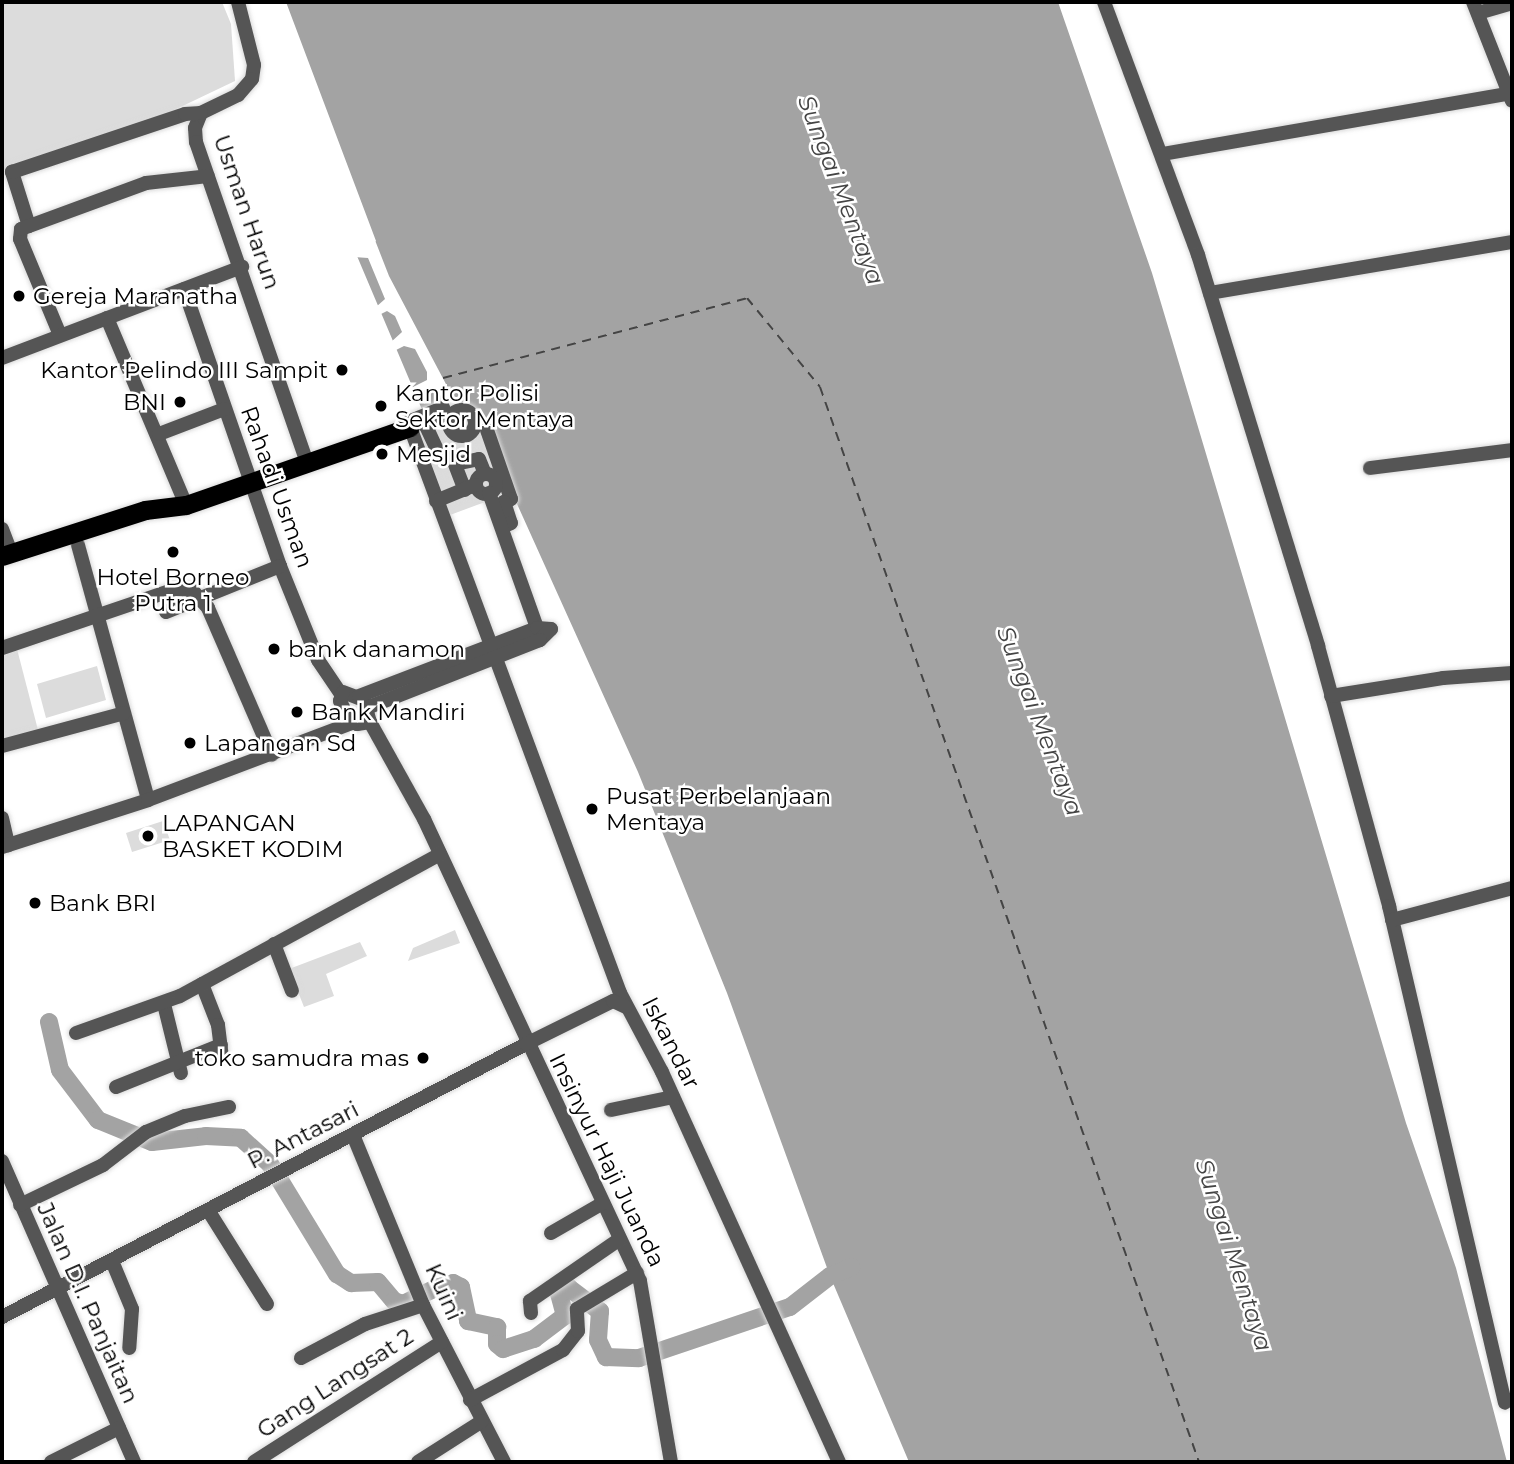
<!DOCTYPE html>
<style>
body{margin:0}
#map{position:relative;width:1514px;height:1464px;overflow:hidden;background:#fff;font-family:Montserrat,sans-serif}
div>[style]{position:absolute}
.green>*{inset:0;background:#dcdcdc}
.water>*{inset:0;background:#a3a3a3}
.pier>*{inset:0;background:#fff}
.river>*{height:18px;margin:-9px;padding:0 9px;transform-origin:9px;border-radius:9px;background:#a3a3a3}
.ferry>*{height:2px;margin-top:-1px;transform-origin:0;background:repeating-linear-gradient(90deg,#444 0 9px,transparent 0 16px)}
.roads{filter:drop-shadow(0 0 2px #dbdbdb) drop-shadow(0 0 2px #dbdbdb)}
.minor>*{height:14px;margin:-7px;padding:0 7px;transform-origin:7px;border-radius:7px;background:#555}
.minor>.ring{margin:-7px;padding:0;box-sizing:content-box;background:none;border:14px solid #555;border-radius:50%}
.highway>*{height:19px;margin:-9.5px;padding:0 9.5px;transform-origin:9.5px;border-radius:9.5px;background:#000}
.dots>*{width:19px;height:19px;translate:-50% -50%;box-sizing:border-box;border:4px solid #fff;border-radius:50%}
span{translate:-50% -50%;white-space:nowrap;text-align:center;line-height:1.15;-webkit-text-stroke:5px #fff;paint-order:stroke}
.street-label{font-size:23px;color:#000}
.poi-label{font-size:23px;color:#000}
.left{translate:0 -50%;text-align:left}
.right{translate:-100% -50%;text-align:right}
.water-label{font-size:24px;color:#444;font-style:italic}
.frame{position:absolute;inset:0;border:4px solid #000;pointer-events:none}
</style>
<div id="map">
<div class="green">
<div style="clip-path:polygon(2px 2px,222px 2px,231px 24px,235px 81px,170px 112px,2px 171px)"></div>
<div style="clip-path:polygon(457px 406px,477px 413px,514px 499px,485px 502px,450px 515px,416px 422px)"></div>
<div style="clip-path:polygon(17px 649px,38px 730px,2px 739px,2px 653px)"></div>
<div style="clip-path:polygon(97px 666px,106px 700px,46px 718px,37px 684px)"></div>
<div style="clip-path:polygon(163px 821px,170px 840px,132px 852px,126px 833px)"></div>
<div style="clip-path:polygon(455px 930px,460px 943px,408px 961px,413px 948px)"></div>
<div style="clip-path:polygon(360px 942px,367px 956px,326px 974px,334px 996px,304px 1007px,289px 969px)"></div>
</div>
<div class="water">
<div style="clip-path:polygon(286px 2px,1058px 2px,1152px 273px,1406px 1123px,1456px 1268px,1507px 1462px,909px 1462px,830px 1276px,727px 993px,638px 772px,476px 413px,465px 406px,423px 412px,357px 256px,376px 241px)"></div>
</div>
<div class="pier">
<div style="clip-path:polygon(282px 2px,389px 276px,457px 405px,448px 410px,438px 391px,430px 388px,412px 396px,409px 389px,427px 380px,427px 372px,415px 349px,404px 346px,394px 351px,390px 343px,402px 332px,395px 316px,387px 311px,379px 315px,376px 307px,385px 299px,368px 258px,354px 257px,372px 240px)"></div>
</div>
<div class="river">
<div style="left:49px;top:1022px;width:49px;rotate:77.1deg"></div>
<div style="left:60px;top:1070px;width:63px;rotate:52.8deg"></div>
<div style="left:98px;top:1120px;width:58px;rotate:22.2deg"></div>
<div style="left:152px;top:1142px;width:54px;rotate:-6.3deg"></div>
<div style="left:206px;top:1136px;width:35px;rotate:3deg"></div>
<div style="left:241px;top:1138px;width:39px;rotate:42deg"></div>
<div style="left:270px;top:1164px;width:129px;rotate:58.7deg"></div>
<div style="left:337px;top:1274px;width:17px;rotate:33deg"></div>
<div style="left:351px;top:1283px;width:27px;rotate:-2deg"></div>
<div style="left:378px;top:1282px;width:25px;rotate:50deg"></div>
<div style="left:394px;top:1301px;width:9px;rotate:18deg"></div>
<div style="left:403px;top:1304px;width:37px;rotate:-26deg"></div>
<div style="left:436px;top:1288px;width:18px;rotate:-16deg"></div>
<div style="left:453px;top:1283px;width:9px;rotate:27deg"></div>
<div style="left:461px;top:1287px;width:35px;rotate:78deg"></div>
<div style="left:468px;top:1321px;width:30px;rotate:12deg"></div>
<div style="left:497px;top:1327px;width:17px;rotate:90deg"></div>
<div style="left:497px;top:1344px;width:8px;rotate:40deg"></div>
<div style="left:503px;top:1349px;width:33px;rotate:-18deg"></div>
<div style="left:534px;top:1339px;width:39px;rotate:-37deg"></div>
<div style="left:565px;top:1316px;width:23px;rotate:-105deg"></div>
<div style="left:559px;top:1294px;width:12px;rotate:-31deg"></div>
<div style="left:569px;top:1288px;width:39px;rotate:37deg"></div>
<div style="left:600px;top:1311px;width:29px;rotate:94deg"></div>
<div style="left:598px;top:1340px;width:19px;rotate:65deg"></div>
<div style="left:606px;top:1357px;width:33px;rotate:2deg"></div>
<div style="left:639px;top:1358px;width:159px;rotate:-18.7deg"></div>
<div style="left:790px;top:1307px;width:51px;rotate:-37.8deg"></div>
<div style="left:830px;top:1276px;width:23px;rotate:-23deg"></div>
</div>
<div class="ferry">
<div style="left:443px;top:378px;width:314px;rotate:-14.7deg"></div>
<div style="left:747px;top:298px;width:115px;rotate:50.6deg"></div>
<div style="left:820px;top:387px;width:1140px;rotate:70.58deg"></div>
</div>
<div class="roads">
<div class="minor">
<div style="left:238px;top:2px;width:65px;rotate:75.7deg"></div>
<div style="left:254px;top:65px;width:14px;rotate:98deg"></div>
<div style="left:252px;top:79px;width:21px;rotate:131deg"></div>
<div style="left:238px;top:95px;width:41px;rotate:154.1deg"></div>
<div style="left:201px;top:113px;width:16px;rotate:112deg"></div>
<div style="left:195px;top:128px;width:14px;rotate:86deg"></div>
<div style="left:196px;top:142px;width:339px;rotate:70.9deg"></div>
<div style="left:1104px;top:2px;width:270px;rotate:69.6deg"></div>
<div style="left:1198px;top:255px;width:409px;rotate:72.9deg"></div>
<div style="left:1318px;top:646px;width:270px;rotate:74.7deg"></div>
<div style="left:1389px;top:906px;width:510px;rotate:76.86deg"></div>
<div style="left:1473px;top:2px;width:106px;rotate:68.5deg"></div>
<div style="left:1478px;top:13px;width:35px;rotate:-16deg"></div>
<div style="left:1163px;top:154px;width:354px;rotate:-9.9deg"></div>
<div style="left:29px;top:226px;width:57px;rotate:-107.5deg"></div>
<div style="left:12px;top:172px;width:182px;rotate:-18.5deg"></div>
<div style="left:185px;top:114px;width:16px;rotate:-4deg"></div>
<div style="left:184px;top:289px;width:293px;rotate:70.9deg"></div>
<div style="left:280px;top:566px;width:101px;rotate:68deg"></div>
<div style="left:318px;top:660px;width:40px;rotate:56deg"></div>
<div style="left:1210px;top:293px;width:306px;rotate:-9.6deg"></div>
<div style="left:107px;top:318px;width:203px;rotate:67.1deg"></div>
<div style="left:60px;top:335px;width:104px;rotate:-112.6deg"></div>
<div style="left:20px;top:239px;width:10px;rotate:-84deg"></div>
<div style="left:21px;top:229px;width:133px;rotate:-20.2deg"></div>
<div style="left:146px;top:183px;width:62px;rotate:-6.4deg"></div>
<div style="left:2px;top:358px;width:257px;rotate:-20.8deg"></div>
<div class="ring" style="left:449px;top:410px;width:12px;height:12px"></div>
<div style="left:408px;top:422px;width:38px;rotate:-22deg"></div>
<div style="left:435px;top:422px;width:10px;rotate:156deg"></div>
<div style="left:426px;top:426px;width:31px;rotate:65deg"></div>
<div style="left:439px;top:454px;width:23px;rotate:23deg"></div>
<div style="left:460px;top:463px;width:19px;rotate:-12deg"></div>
<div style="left:479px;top:459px;width:16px;rotate:68deg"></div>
<div style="left:410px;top:427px;width:604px;rotate:69.64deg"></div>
<div style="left:620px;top:993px;width:89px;rotate:62deg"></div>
<div style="left:662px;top:1072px;width:428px;rotate:65.6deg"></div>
<div style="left:487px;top:430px;width:73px;rotate:70.8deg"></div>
<div style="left:511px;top:499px;width:8px;rotate:157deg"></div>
<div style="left:504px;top:502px;width:22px;rotate:72deg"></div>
<div style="left:511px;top:523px;width:10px;rotate:156deg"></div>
<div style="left:159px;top:434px;width:70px;rotate:-21deg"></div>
<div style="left:454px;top:462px;width:30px;rotate:69deg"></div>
<div style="left:1370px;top:468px;width:143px;rotate:-7.2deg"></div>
<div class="ring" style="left:476px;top:474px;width:6px;height:6px"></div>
<div style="left:489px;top:493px;width:143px;rotate:70.4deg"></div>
<div style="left:436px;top:501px;width:42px;rotate:-22.3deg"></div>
<div style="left:2px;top:529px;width:26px;rotate:69deg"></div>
<div style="left:78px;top:545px;width:264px;rotate:74.6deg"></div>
<div style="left:166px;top:612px;width:123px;rotate:-22deg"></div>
<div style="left:2px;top:648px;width:183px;rotate:-18.8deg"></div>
<div style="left:175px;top:589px;width:17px;rotate:3deg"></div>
<div style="left:192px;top:590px;width:24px;rotate:48deg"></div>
<div style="left:208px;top:608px;width:160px;rotate:66.5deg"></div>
<div style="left:343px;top:692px;width:22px;rotate:21deg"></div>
<div style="left:364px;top:700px;width:23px;rotate:75deg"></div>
<div style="left:370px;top:722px;width:13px;rotate:171deg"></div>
<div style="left:357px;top:724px;width:11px;rotate:-146deg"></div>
<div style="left:348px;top:718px;width:19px;rotate:-115deg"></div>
<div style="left:340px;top:701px;width:9px;rotate:-72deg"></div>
<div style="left:359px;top:696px;width:191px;rotate:-20.9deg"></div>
<div style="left:537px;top:628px;width:14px;rotate:4deg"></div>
<div style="left:551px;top:629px;width:16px;rotate:135deg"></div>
<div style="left:540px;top:640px;width:184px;rotate:158.6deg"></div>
<div style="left:1331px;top:696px;width:113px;rotate:-9.1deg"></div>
<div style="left:1443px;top:678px;width:69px;rotate:-4.1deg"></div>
<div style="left:370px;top:722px;width:111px;rotate:60.9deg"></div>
<div style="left:424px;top:819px;width:510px;rotate:64.94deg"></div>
<div style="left:640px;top:1281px;width:184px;rotate:80.3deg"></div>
<div style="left:2px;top:746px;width:126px;rotate:-15.1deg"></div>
<div style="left:2px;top:818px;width:28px;rotate:77deg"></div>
<div style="left:2px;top:847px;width:153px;rotate:-17.8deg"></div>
<div style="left:148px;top:800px;width:218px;rotate:-20.7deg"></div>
<div style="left:1392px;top:920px;width:124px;rotate:-14.9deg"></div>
<div style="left:274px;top:944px;width:50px;rotate:69deg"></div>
<div style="left:202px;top:984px;width:44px;rotate:68.7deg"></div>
<div style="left:218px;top:1025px;width:31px;rotate:83deg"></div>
<div style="left:164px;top:1004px;width:71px;rotate:76.2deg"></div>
<div style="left:76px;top:1033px;width:110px;rotate:-19.6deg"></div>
<div style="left:180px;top:996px;width:296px;rotate:-28.6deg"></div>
<div style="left:116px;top:1087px;width:113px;rotate:-21.8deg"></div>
<div style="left:611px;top:1110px;width:63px;rotate:-11.8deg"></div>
<div style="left:353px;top:1135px;width:184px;rotate:67.6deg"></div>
<div style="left:423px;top:1305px;width:177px;rotate:62.7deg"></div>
<div style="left:2px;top:1161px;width:329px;rotate:66.3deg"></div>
<div style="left:20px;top:1205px;width:92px;rotate:-25.7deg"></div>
<div style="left:103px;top:1165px;width:54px;rotate:-37.5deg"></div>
<div style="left:146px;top:1132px;width:42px;rotate:-22.3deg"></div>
<div style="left:185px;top:1116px;width:45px;rotate:-11.6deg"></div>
<div style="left:208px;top:1210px;width:111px;rotate:57.9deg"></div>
<div style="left:551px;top:1233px;width:60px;rotate:-30deg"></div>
<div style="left:112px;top:1261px;width:52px;rotate:67.4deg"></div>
<div style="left:132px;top:1309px;width:39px;rotate:94deg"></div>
<div style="left:531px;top:1313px;width:12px;rotate:-95deg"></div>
<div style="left:530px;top:1301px;width:109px;rotate:-34.6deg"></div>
<div style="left:2px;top:1317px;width:591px;rotate:-27.52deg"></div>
<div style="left:526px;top:1044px;width:97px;rotate:-26.3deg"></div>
<div style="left:613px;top:1001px;width:14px;rotate:25deg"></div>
<div style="left:301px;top:1358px;width:72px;rotate:-28deg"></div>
<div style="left:365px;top:1324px;width:61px;rotate:-18.1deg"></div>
<div style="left:470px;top:1400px;width:106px;rotate:-28.3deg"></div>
<div style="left:563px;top:1350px;width:24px;rotate:-52deg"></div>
<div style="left:578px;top:1331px;width:22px;rotate:-93deg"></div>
<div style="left:577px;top:1309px;width:70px;rotate:-31deg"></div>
<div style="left:51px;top:1462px;width:76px;rotate:-26.6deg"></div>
<div style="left:254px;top:1462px;width:223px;rotate:-32.6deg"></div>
<div style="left:418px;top:1462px;width:76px;rotate:-32.6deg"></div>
</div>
<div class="highway">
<div style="left:2px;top:556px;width:150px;rotate:-17.8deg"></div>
<div style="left:145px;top:510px;width:41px;rotate:-7deg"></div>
<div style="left:186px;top:505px;width:237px;rotate:-19.2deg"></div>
</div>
</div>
<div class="dots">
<div style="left:19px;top:296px;background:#000"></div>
<div style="left:342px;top:370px;background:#000"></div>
<div style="left:180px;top:402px;background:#000"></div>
<div style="left:381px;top:406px;background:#000"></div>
<div style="left:382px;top:454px;background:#000"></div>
<div style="left:173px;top:552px;background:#000"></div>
<div style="left:274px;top:649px;background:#000"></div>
<div style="left:297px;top:712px;background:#000"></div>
<div style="left:190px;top:743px;background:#000"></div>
<div style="left:592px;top:809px;background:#000"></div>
<div style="left:148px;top:836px;background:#000"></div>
<div style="left:35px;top:903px;background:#000"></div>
<div style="left:423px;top:1058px;background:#000"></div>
</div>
<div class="street-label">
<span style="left:247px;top:212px;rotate:71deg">Usman Harun</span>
<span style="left:277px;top:487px;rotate:70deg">Rahadi Usman</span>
<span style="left:671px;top:1043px;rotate:63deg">Iskandar</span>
<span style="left:303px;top:1135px;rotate:-27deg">P. Antasari</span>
<span style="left:607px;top:1160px;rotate:64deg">Insinyur Haji Juanda</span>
<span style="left:444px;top:1292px;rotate:66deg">Kuini</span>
<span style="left:88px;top:1303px;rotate:66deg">Jalan D.I. Panjaitan</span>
<span style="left:335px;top:1383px;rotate:-33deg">Gang Langsat 2</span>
</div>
<div class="poi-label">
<span class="left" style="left:33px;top:296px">Gereja Maranatha</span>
<span class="right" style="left:328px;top:370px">Kantor Pelindo III Sampit</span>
<span class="left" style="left:395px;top:406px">Kantor Polisi<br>Sektor Mentaya</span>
<span class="right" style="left:166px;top:402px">BNI</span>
<span class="left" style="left:396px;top:454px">Mesjid</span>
<span style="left:173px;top:590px">Hotel Borneo<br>Putra 1</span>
<span class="left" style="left:288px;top:649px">bank danamon</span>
<span class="left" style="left:311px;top:712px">Bank Mandiri</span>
<span class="left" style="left:204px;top:743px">Lapangan Sd</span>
<span class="left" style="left:606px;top:809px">Pusat Perbelanjaan<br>Mentaya</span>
<span class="left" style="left:162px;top:836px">LAPANGAN<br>BASKET KODIM</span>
<span class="left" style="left:49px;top:903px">Bank BRI</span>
<span class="right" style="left:409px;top:1058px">toko samudra mas</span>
</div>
<div class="water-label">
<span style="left:841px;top:190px;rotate:69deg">Sungai Mentaya</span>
<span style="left:1040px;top:721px;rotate:69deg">Sungai Mentaya</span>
<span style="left:1234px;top:1255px;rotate:72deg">Sungai Mentaya</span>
</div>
<div class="frame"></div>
</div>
